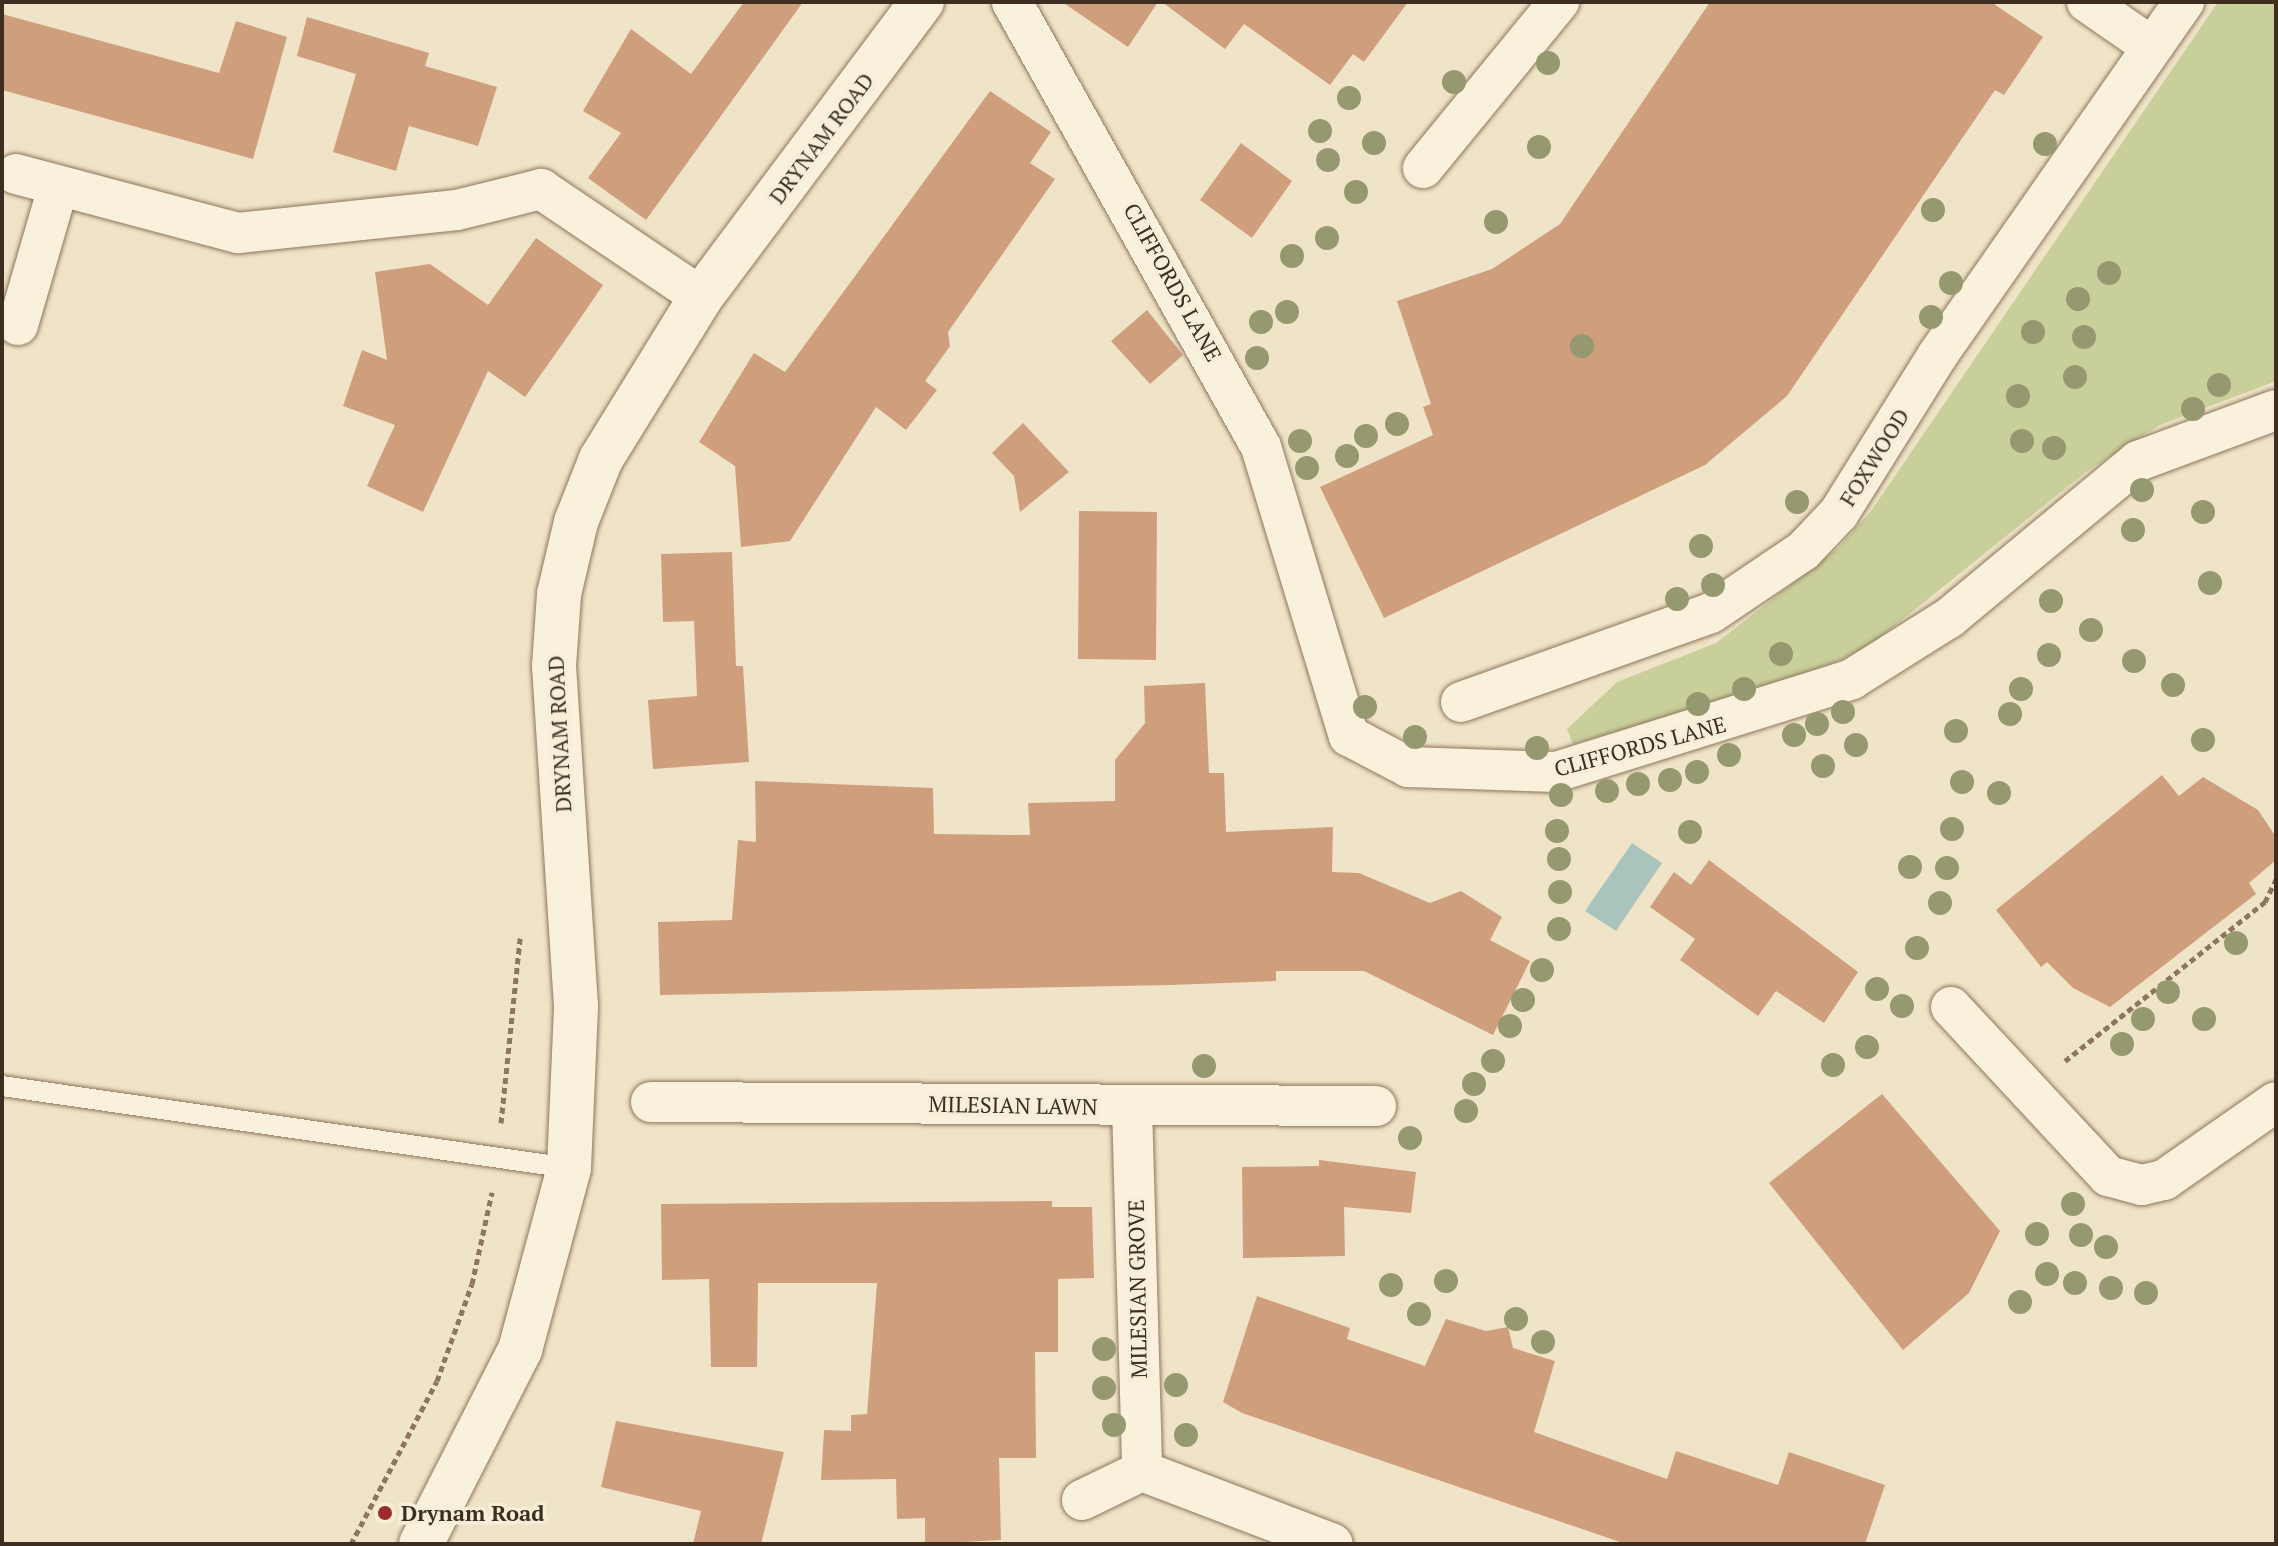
<!DOCTYPE html>
<style>
body{margin:0}
#map{position:relative;width:2278px;height:1546px;overflow:hidden;background:#f0e4c8;font-family:"PT Serif",serif}
div>[style]{position:absolute}
.green>*{inset:0;background:#c9cf9b}
.water>*{inset:0;background:#a9c4bc}
.building>*{inset:0;background:#cf9f7d}
.path>*{height:5px;margin-top:-2.5px;transform-origin:0;background:repeating-linear-gradient(90deg,#8d765c 0 6px,transparent 0 10px)}
.roads{filter:drop-shadow(0 0 2px #8d765c) drop-shadow(0 0 2px #8d765c)}
.lane>*{height:20px;margin:-10px;padding:0 10px;transform-origin:10px;border-radius:10px;background:#faf1dc}
.street>*{height:40px;margin:-20px;padding:0 20px;transform-origin:20px;border-radius:20px;background:#faf1dc}
.secondary>*{height:44px;margin:-22px;padding:0 22px;transform-origin:22px;border-radius:22px;background:#faf1dc}
.trees>*{width:24px;height:24px;margin:-12px;border-radius:50%;background:#96986f}
.dots>*{width:22px;height:22px;translate:-50% -50%;box-sizing:border-box;border:4px solid #f7eed8;border-radius:50%}
span{translate:-50% -50%;white-space:nowrap;text-align:center;line-height:1.15;-webkit-text-stroke:7px #f7eed8;paint-order:stroke}
.street-label{font-size:22px;color:#3d2e20}
.poi-label{font-size:22px;color:#3d2e20;font-weight:700}
.left{translate:0 -50%;text-align:left}
.frame{position:absolute;inset:0;border:4px solid #3d2e20;pointer-events:none}
</style>
<div id="map">
<div class="green">
<div style="clip-path:polygon(2218px 2px,2276px 2px,2276px 381px,2160px 425px,2087px 471px,1867px 648px,1784px 685px,1573px 744px,1567px 729px,1617px 682px,1716px 643px,1838px 548px,1871px 511px)"></div>
</div>
<div class="water">
<div style="clip-path:polygon(1632px 843px,1662px 863px,1616px 931px,1585px 911px)"></div>
</div>
<div class="building">
<div style="clip-path:polygon(744px 2px,803px 2px,646px 220px,588px 178px,621px 133px,583px 111px,631px 29px,691px 74px)"></div>
<div style="clip-path:polygon(1062px 2px,1158px 2px,1128px 47px)"></div>
<div style="clip-path:polygon(1162px 2px,1408px 2px,1364px 62px,1353px 54px,1330px 85px,1244px 24px,1225px 49px)"></div>
<div style="clip-path:polygon(1710px 2px,1991px 2px,2043px 37px,2004px 95px,1995px 90px,1787px 396px,1705px 465px,1384px 618px,1320px 487px,1433px 435px,1423px 407px,1431px 404px,1397px 301px,1492px 269px,1560px 224px)"></div>
<div style="clip-path:polygon(2px 14px,219px 73px,236px 21px,287px 37px,253px 159px,2px 90px)"></div>
<div style="clip-path:polygon(307px 17px,429px 53px,425px 66px,497px 87px,478px 146px,409px 126px,396px 171px,333px 152px,356px 74px,297px 56px)"></div>
<div style="clip-path:polygon(990px 91px,1051px 132px,1030px 163px,1055px 179px,948px 332px,950px 346px,925px 381px,937px 390px,906px 430px,876px 407px,790px 541px,741px 547px,735px 466px,699px 442px,754px 353px,785px 372px)"></div>
<div style="clip-path:polygon(1241px 143px,1292px 181px,1252px 238px,1200px 200px)"></div>
<div style="clip-path:polygon(536px 238px,603px 285px,573px 329px,525px 397px,488px 371px,423px 512px,367px 486px,395px 425px,343px 406px,362px 350px,387px 360px,375px 272px,430px 264px,488px 305px)"></div>
<div style="clip-path:polygon(1147px 310px,1183px 355px,1150px 384px,1111px 341px)"></div>
<div style="clip-path:polygon(1023px 423px,1069px 472px,1020px 512px,1014px 476px,992px 453px)"></div>
<div style="clip-path:polygon(1079px 511px,1157px 512px,1156px 660px,1078px 659px)"></div>
<div style="clip-path:polygon(732px 552px,736px 666px,743px 666px,749px 762px,653px 769px,648px 700px,697px 696px,694px 621px,663px 622px,661px 554px)"></div>
<div style="clip-path:polygon(1205px 683px,1209px 773px,1224px 773px,1226px 832px,1333px 827px,1332px 872px,1359px 873px,1430px 903px,1461px 891px,1502px 917px,1490px 940px,1530px 961px,1493px 1035px,1364px 971px,1276px 971px,1276px 981px,1171px 985px,660px 995px,658px 922px,732px 920px,738px 840px,756px 842px,755px 781px,933px 788px,934px 834px,1030px 835px,1028px 803px,1115px 801px,1115px 760px,1145px 723px,1144px 686px)"></div>
<div style="clip-path:polygon(2162px 775px,2179px 796px,2203px 777px,2258px 810px,2276px 837px,2276px 860px,2249px 883px,2256px 894px,2110px 1007px,2073px 988px,2047px 962px,2041px 967px,1996px 910px)"></div>
<div style="clip-path:polygon(1709px 860px,1858px 972px,1824px 1023px,1776px 991px,1758px 1016px,1680px 960px,1695px 939px,1650px 907px,1674px 872px,1691px 885px)"></div>
<div style="clip-path:polygon(1882px 1094px,2000px 1231px,1969px 1293px,1903px 1350px,1769px 1183px)"></div>
<div style="clip-path:polygon(1319px 1160px,1416px 1172px,1411px 1213px,1344px 1207px,1345px 1256px,1243px 1258px,1242px 1167px,1319px 1166px)"></div>
<div style="clip-path:polygon(1052px 1201px,1052px 1207px,1092px 1207px,1094px 1278px,1058px 1279px,1058px 1352px,1035px 1352px,1036px 1458px,999px 1458px,1001px 1540px,925px 1544px,925px 1518px,897px 1519px,896px 1479px,821px 1480px,824px 1430px,851px 1431px,851px 1415px,867px 1414px,877px 1283px,758px 1283px,757px 1367px,711px 1367px,709px 1279px,662px 1280px,661px 1204px)"></div>
<div style="clip-path:polygon(1257px 1296px,1350px 1328px,1347px 1339px,1425px 1366px,1446px 1319px,1486px 1331px,1508px 1327px,1513px 1348px,1555px 1361px,1534px 1432px,1667px 1479px,1676px 1451px,1778px 1485px,1789px 1452px,1885px 1485px,1865px 1544px,1626px 1544px,1242px 1413px,1223px 1402px)"></div>
<div style="clip-path:polygon(616px 1421px,784px 1452px,761px 1544px,693px 1544px,701px 1511px,601px 1487px)"></div>
</div>
<div class="path">
<div style="left:2065px;top:1061px;width:256px;rotate:-38.5deg"></div>
<div style="left:2265px;top:902px;width:25px;rotate:-64deg"></div>
<div style="left:501px;top:1123px;width:186px;rotate:-84.1deg"></div>
<div style="left:351px;top:1544px;width:184px;rotate:-62.2deg"></div>
<div style="left:437px;top:1381px;width:103px;rotate:-70.2deg"></div>
<div style="left:472px;top:1284px;width:94px;rotate:-77.7deg"></div>
</div>
<div class="roads">
<div class="lane">
<div style="left:2px;top:1086px;width:573px;rotate:8.23deg"></div>
</div>
<div class="street">
<div style="left:1012px;top:2px;width:510px;rotate:60.77deg"></div>
<div style="left:1261px;top:447px;width:302px;rotate:73.1deg"></div>
<div style="left:1349px;top:736px;width:67px;rotate:27.7deg"></div>
<div style="left:1408px;top:767px;width:148px;rotate:1.9deg"></div>
<div style="left:1556px;top:772px;width:310px;rotate:-17.4deg"></div>
<div style="left:1852px;top:679px;width:115px;rotate:-32.2deg"></div>
<div style="left:1949px;top:618px;width:246px;rotate:-39.7deg"></div>
<div style="left:2138px;top:461px;width:147px;rotate:-20.3deg"></div>
<div style="left:2087px;top:2px;width:79px;rotate:34.7deg"></div>
<div style="left:1423px;top:168px;width:215px;rotate:-50.7deg"></div>
<div style="left:16px;top:174px;width:230px;rotate:14.9deg"></div>
<div style="left:238px;top:233px;width:220px;rotate:-6deg"></div>
<div style="left:457px;top:210px;width:87px;rotate:-14deg"></div>
<div style="left:541px;top:189px;width:193px;rotate:34deg"></div>
<div style="left:18px;top:325px;width:144px;rotate:-73.8deg"></div>
<div style="left:1461px;top:702px;width:265px;rotate:-19.6deg"></div>
<div style="left:1711px;top:613px;width:111px;rotate:-34deg"></div>
<div style="left:1803px;top:551px;width:52px;rotate:-46.5deg"></div>
<div style="left:1839px;top:513px;width:185px;rotate:-58deg"></div>
<div style="left:1937px;top:356px;width:432px;rotate:-55.1deg"></div>
<div style="left:1951px;top:1007px;width:231px;rotate:47.1deg"></div>
<div style="left:2108px;top:1176px;width:35px;rotate:15deg"></div>
<div style="left:2142px;top:1185px;width:23px;rotate:-13deg"></div>
<div style="left:2164px;top:1180px;width:136px;rotate:-34.9deg"></div>
<div style="left:651px;top:1102px;width:725px;rotate:0.32deg"></div>
<div style="left:1132px;top:1106px;width:365px;rotate:88.4deg"></div>
<div style="left:1142px;top:1471px;width:204px;rotate:20.9deg"></div>
<div style="left:1082px;top:1500px;width:67px;rotate:-25.8deg"></div>
</div>
<div class="secondary">
<div style="left:421px;top:1544px;width:218px;rotate:-63deg"></div>
<div style="left:520px;top:1350px;width:188px;rotate:-74.9deg"></div>
<div style="left:569px;top:1168px;width:162px;rotate:-87.5deg"></div>
<div style="left:576px;top:1006px;width:341px;rotate:-93.7deg"></div>
<div style="left:554px;top:666px;width:72px;rotate:-86deg"></div>
<div style="left:559px;top:594px;width:74px;rotate:-76.7deg"></div>
<div style="left:576px;top:522px;width:68px;rotate:-68.4deg"></div>
<div style="left:601px;top:459px;width:190px;rotate:-58.3deg"></div>
<div style="left:701px;top:297px;width:369px;rotate:-53.2deg"></div>
</div>
</div>
<div class="trees">
<div style="left:1548px;top:63px"></div>
<div style="left:1454px;top:82px"></div>
<div style="left:1349px;top:98px"></div>
<div style="left:1320px;top:131px"></div>
<div style="left:1374px;top:143px"></div>
<div style="left:2045px;top:144px"></div>
<div style="left:1539px;top:147px"></div>
<div style="left:1328px;top:160px"></div>
<div style="left:1356px;top:192px"></div>
<div style="left:1933px;top:210px"></div>
<div style="left:1496px;top:222px"></div>
<div style="left:1327px;top:238px"></div>
<div style="left:1292px;top:256px"></div>
<div style="left:2109px;top:273px"></div>
<div style="left:1951px;top:283px"></div>
<div style="left:2078px;top:299px"></div>
<div style="left:1287px;top:312px"></div>
<div style="left:1931px;top:317px"></div>
<div style="left:1261px;top:322px"></div>
<div style="left:2033px;top:332px"></div>
<div style="left:2084px;top:337px"></div>
<div style="left:1582px;top:346px"></div>
<div style="left:1257px;top:358px"></div>
<div style="left:2075px;top:377px"></div>
<div style="left:2219px;top:385px"></div>
<div style="left:2018px;top:396px"></div>
<div style="left:2193px;top:409px"></div>
<div style="left:1397px;top:424px"></div>
<div style="left:1366px;top:436px"></div>
<div style="left:1300px;top:441px"></div>
<div style="left:2022px;top:441px"></div>
<div style="left:2054px;top:448px"></div>
<div style="left:1347px;top:456px"></div>
<div style="left:1307px;top:468px"></div>
<div style="left:2142px;top:490px"></div>
<div style="left:1797px;top:502px"></div>
<div style="left:2203px;top:512px"></div>
<div style="left:2133px;top:530px"></div>
<div style="left:1701px;top:546px"></div>
<div style="left:2210px;top:583px"></div>
<div style="left:1713px;top:585px"></div>
<div style="left:1677px;top:599px"></div>
<div style="left:2051px;top:601px"></div>
<div style="left:2091px;top:630px"></div>
<div style="left:1781px;top:654px"></div>
<div style="left:2049px;top:655px"></div>
<div style="left:2134px;top:661px"></div>
<div style="left:2173px;top:685px"></div>
<div style="left:1744px;top:689px"></div>
<div style="left:2021px;top:689px"></div>
<div style="left:1698px;top:704px"></div>
<div style="left:1365px;top:707px"></div>
<div style="left:1843px;top:712px"></div>
<div style="left:2010px;top:714px"></div>
<div style="left:1817px;top:724px"></div>
<div style="left:1956px;top:731px"></div>
<div style="left:1794px;top:735px"></div>
<div style="left:1415px;top:737px"></div>
<div style="left:2203px;top:740px"></div>
<div style="left:1856px;top:745px"></div>
<div style="left:1537px;top:748px"></div>
<div style="left:1729px;top:755px"></div>
<div style="left:1823px;top:766px"></div>
<div style="left:1697px;top:772px"></div>
<div style="left:1670px;top:780px"></div>
<div style="left:1962px;top:782px"></div>
<div style="left:1638px;top:784px"></div>
<div style="left:1607px;top:791px"></div>
<div style="left:1999px;top:793px"></div>
<div style="left:1561px;top:795px"></div>
<div style="left:1952px;top:829px"></div>
<div style="left:1557px;top:831px"></div>
<div style="left:1690px;top:832px"></div>
<div style="left:1559px;top:859px"></div>
<div style="left:1910px;top:867px"></div>
<div style="left:1947px;top:868px"></div>
<div style="left:1560px;top:892px"></div>
<div style="left:1940px;top:903px"></div>
<div style="left:1559px;top:929px"></div>
<div style="left:2236px;top:943px"></div>
<div style="left:1917px;top:948px"></div>
<div style="left:1542px;top:970px"></div>
<div style="left:1877px;top:989px"></div>
<div style="left:2168px;top:992px"></div>
<div style="left:1523px;top:1000px"></div>
<div style="left:1902px;top:1006px"></div>
<div style="left:2143px;top:1019px"></div>
<div style="left:2204px;top:1019px"></div>
<div style="left:1510px;top:1026px"></div>
<div style="left:2122px;top:1044px"></div>
<div style="left:1867px;top:1047px"></div>
<div style="left:1493px;top:1061px"></div>
<div style="left:1833px;top:1065px"></div>
<div style="left:1204px;top:1066px"></div>
<div style="left:1474px;top:1084px"></div>
<div style="left:1466px;top:1111px"></div>
<div style="left:1410px;top:1138px"></div>
<div style="left:2073px;top:1204px"></div>
<div style="left:2037px;top:1234px"></div>
<div style="left:2081px;top:1235px"></div>
<div style="left:2106px;top:1247px"></div>
<div style="left:2047px;top:1274px"></div>
<div style="left:1446px;top:1281px"></div>
<div style="left:2075px;top:1283px"></div>
<div style="left:1391px;top:1285px"></div>
<div style="left:2111px;top:1288px"></div>
<div style="left:2146px;top:1293px"></div>
<div style="left:2020px;top:1302px"></div>
<div style="left:1419px;top:1314px"></div>
<div style="left:1516px;top:1319px"></div>
<div style="left:1543px;top:1342px"></div>
<div style="left:1104px;top:1349px"></div>
<div style="left:1176px;top:1385px"></div>
<div style="left:1104px;top:1388px"></div>
<div style="left:1114px;top:1425px"></div>
<div style="left:1186px;top:1435px"></div>
</div>
<div class="dots">
<div style="left:385px;top:1513px;background:#9e2a2b"></div>
</div>
<div class="street-label">
<span style="left:821px;top:138px;rotate:-53deg">DRYNAM ROAD</span>
<span style="left:1173px;top:282px;rotate:61deg">CLIFFORDS LANE</span>
<span style="left:1874px;top:457px;rotate:-58deg">FOXWOOD</span>
<span style="left:559px;top:734px;rotate:-93deg">DRYNAM ROAD</span>
<span style="left:1640px;top:746px;rotate:-15deg">CLIFFORDS LANE</span>
<span style="left:1013px;top:1105px;rotate:1deg">MILESIAN LAWN</span>
<span style="left:1137px;top:1289px;rotate:-91deg">MILESIAN GROVE</span>
</div>
<div class="poi-label">
<span class="left" style="left:401px;top:1513px">Drynam Road</span>
</div>
<div class="frame"></div>
</div>
